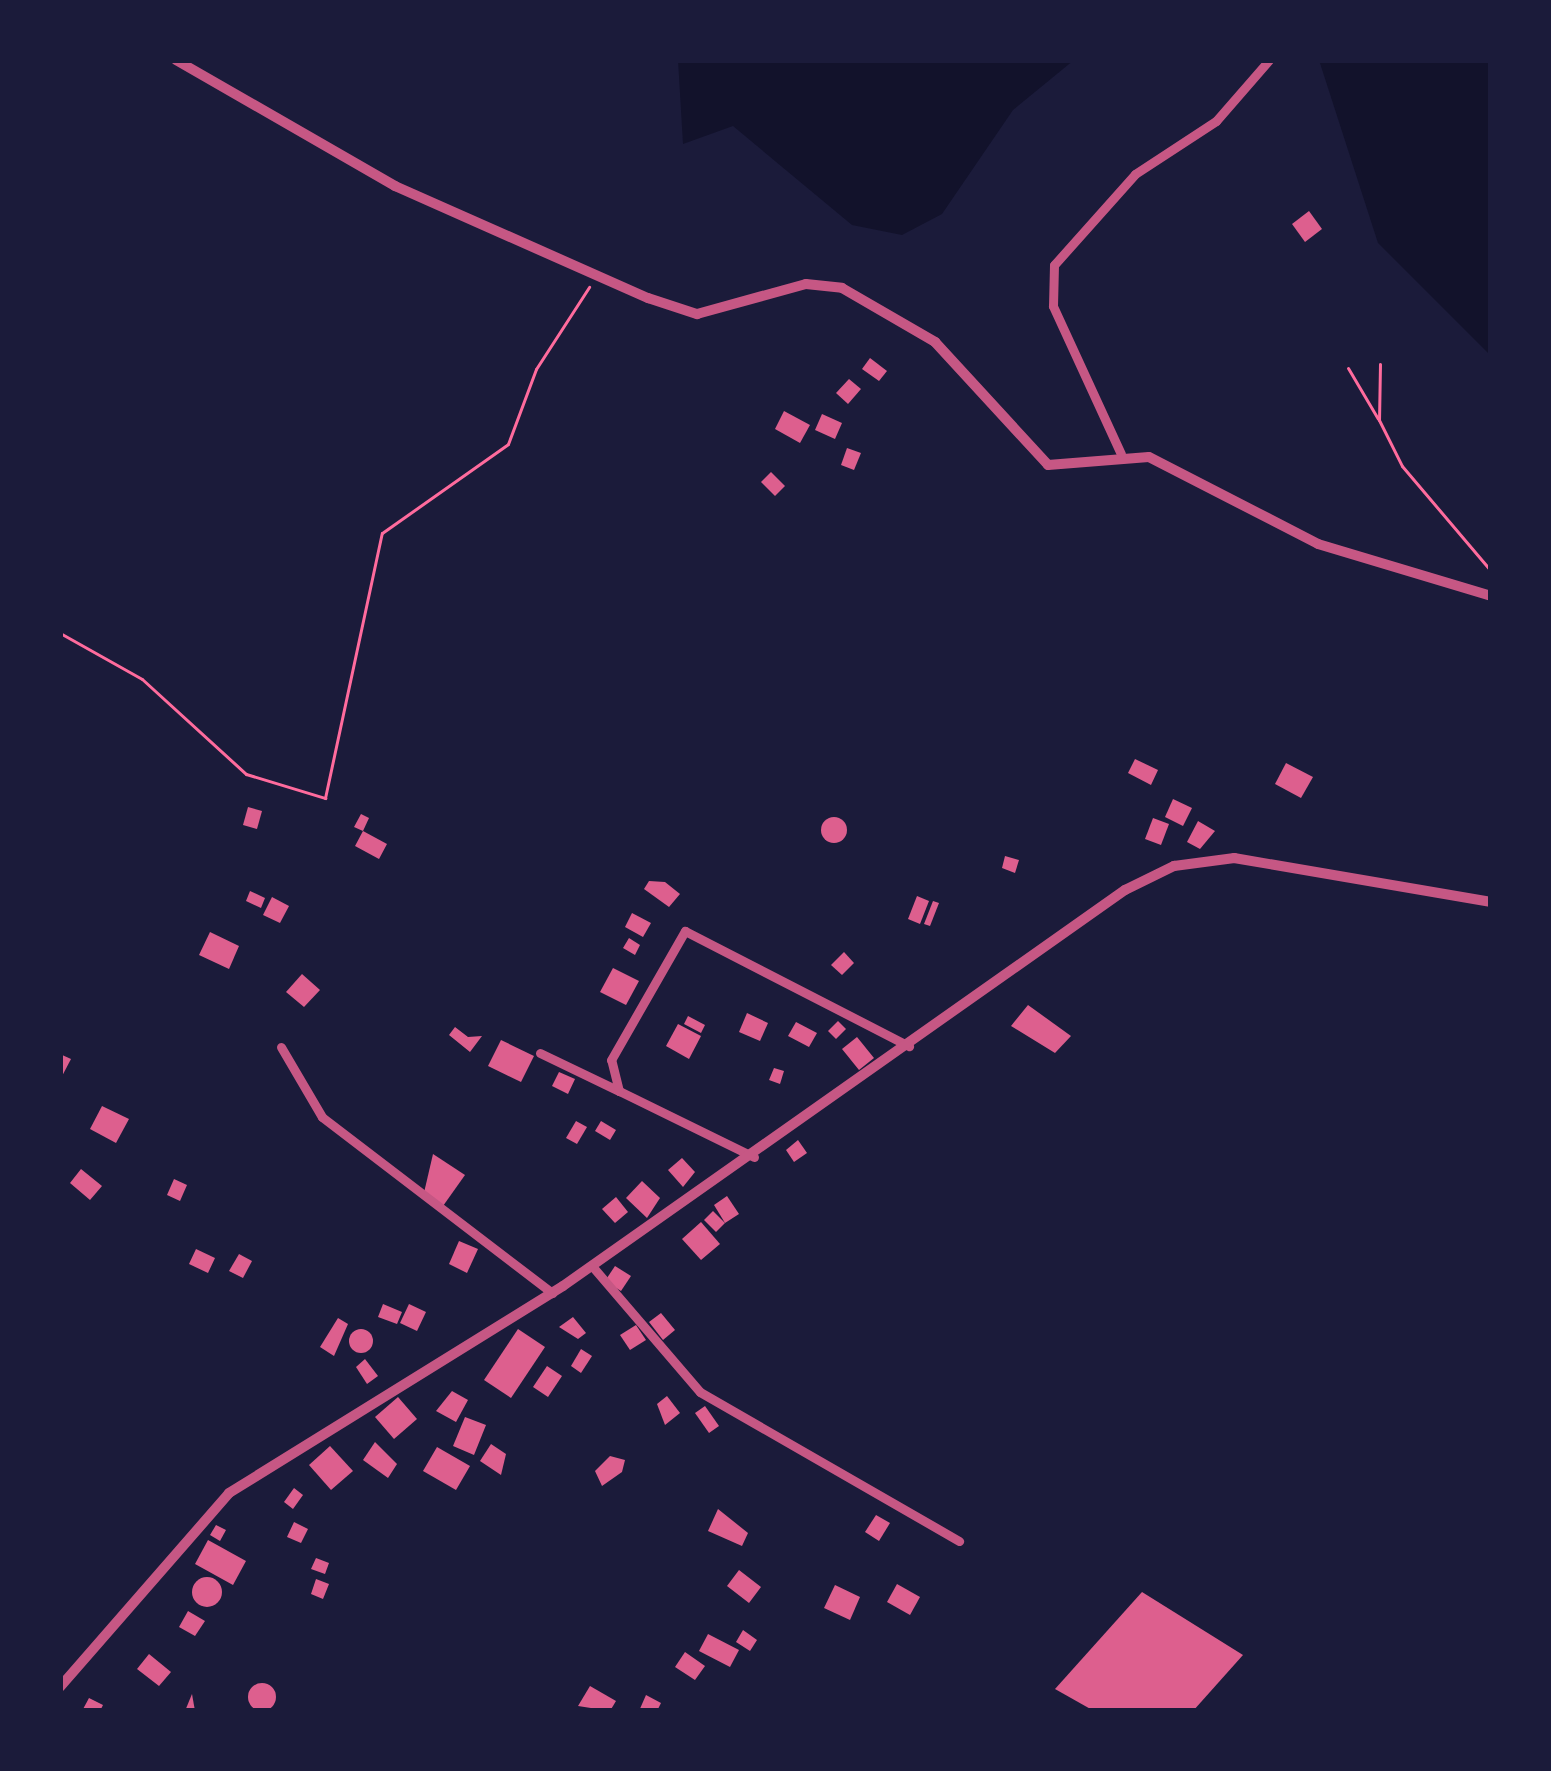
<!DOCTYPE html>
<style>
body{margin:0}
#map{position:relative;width:1551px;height:1771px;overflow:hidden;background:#1b1b3a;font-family:"Varela Round",sans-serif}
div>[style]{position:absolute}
.water>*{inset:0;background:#12122b}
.building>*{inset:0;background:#dd5f8e}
.round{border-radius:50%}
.path>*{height:3px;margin:-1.5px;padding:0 1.5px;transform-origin:1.5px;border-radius:1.5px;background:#ff6b9d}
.minor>*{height:9px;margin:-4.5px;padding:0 4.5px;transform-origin:4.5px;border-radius:4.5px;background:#c65784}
.tertiary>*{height:10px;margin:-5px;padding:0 5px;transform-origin:5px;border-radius:5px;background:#c65784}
span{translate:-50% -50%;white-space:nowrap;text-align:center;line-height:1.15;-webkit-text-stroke:9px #1b1b3a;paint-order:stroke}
.frame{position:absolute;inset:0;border:63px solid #1b1b3a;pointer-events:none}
</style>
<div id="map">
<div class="water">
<div style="clip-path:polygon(678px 60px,1074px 60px,1013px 110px,942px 214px,902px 235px,852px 225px,733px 126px,683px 144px)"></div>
<div style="clip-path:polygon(1319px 60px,1491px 60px,1491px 356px,1378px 243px)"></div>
</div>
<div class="building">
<div style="clip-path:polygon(1309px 211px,1322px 229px,1305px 242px,1292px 224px)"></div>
<div style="clip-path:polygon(870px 358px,887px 371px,879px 381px,862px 369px)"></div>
<div style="clip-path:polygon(849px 379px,861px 389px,848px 404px,836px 393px)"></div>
<div style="clip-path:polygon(784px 411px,810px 425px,800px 443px,775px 429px)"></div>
<div style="clip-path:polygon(822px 414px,842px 423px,835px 439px,815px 430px)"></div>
<div style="clip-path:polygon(847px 448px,861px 453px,854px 470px,841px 465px)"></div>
<div style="clip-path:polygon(771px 472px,785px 486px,775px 496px,761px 482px)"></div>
<div style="clip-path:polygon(1135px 759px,1158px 770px,1151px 785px,1128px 773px)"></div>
<div style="clip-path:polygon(1286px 763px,1313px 777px,1301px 798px,1275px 784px)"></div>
<div style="clip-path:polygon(1173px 799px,1192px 808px,1183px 826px,1165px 817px)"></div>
<div style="clip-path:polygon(248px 807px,262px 811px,257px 829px,243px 825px)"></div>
<div style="clip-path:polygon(361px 814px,369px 818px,363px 831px,354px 827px)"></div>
<div class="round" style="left:821px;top:817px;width:26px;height:26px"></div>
<div style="clip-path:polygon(1153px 818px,1169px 824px,1161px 845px,1145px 839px)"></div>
<div style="clip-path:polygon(1198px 821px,1215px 831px,1200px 849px,1187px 842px)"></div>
<div style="clip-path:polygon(363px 831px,387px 844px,379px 859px,355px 846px)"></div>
<div style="clip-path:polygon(1005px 856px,1019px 860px,1015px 873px,1002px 868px)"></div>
<div style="clip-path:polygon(649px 881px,665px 882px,680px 894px,669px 907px,644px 889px)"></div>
<div style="clip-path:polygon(250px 891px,265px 898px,261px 908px,246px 901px)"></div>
<div style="clip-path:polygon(917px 896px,929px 901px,920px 924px,908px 919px)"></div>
<div style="clip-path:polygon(272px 897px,289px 906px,280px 923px,263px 915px)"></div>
<div style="clip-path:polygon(933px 901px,939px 903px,930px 926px,924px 924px)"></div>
<div style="clip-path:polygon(632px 913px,651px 923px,643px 937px,625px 927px)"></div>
<div style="clip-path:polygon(210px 932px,239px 946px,229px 969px,199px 955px)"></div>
<div style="clip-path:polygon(629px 938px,640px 945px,635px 955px,623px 948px)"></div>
<div style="clip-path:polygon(844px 952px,854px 963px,842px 975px,831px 965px)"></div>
<div style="clip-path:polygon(613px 968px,639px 981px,626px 1005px,600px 992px)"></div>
<div style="clip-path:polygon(302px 974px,320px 990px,304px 1007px,286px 992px)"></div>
<div style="clip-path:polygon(1028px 1005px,1071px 1036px,1055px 1053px,1011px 1026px)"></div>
<div style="clip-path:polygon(747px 1013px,768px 1023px,760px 1041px,739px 1032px)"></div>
<div style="clip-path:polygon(688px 1016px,705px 1025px,701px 1033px,684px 1024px)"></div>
<div style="clip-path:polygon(838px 1021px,846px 1029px,836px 1039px,828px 1031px)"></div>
<div style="clip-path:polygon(796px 1022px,817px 1033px,809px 1047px,788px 1036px)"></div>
<div style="clip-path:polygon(678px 1024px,701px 1036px,689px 1059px,666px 1046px)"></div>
<div style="clip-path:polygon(455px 1027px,468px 1037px,482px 1036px,470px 1052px,449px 1035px)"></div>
<div style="clip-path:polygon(857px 1037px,874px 1058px,859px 1070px,842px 1049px)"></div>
<div style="clip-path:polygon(501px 1040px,534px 1056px,521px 1082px,488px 1066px)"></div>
<div style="clip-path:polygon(60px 1054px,71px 1059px,60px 1080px)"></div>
<div style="clip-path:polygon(774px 1068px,784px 1071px,780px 1084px,769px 1080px)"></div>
<div style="clip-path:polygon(559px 1072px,575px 1079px,568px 1094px,552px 1086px)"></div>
<div style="clip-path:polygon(102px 1106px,129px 1119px,116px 1143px,90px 1129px)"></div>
<div style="clip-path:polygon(576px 1121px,587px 1127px,577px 1144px,566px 1138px)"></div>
<div style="clip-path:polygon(601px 1121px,616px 1130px,610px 1140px,595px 1131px)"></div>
<div style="clip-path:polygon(798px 1140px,807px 1153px,794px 1162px,786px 1150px)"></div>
<div style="clip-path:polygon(433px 1154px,465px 1175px,443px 1206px,423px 1197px)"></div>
<div style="clip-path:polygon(682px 1158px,695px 1172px,683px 1187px,668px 1170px)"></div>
<div style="clip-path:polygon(81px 1169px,102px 1186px,90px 1200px,70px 1183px)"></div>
<div style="clip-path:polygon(174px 1179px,187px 1185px,180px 1201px,167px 1195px)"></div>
<div style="clip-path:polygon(642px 1181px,660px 1198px,647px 1218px,626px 1198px)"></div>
<div style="clip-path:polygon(727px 1196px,739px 1214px,725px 1223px,714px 1205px)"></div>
<div style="clip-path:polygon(616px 1197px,628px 1212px,615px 1223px,602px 1209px)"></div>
<div style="clip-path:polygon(713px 1211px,725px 1223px,716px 1232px,704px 1220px)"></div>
<div style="clip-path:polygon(701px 1222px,720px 1244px,701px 1260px,682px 1239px)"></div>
<div style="clip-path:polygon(459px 1241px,478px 1249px,467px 1273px,449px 1264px)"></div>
<div style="clip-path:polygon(196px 1249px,215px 1258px,208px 1273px,189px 1264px)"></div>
<div style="clip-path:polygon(239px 1254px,252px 1261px,243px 1278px,229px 1271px)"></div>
<div style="clip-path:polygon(615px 1266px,631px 1276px,621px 1291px,605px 1281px)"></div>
<div style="clip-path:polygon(383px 1304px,402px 1312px,397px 1324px,378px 1317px)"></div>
<div style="clip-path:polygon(409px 1304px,426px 1312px,417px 1331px,400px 1323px)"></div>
<div style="clip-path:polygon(661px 1313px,675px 1330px,663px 1340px,649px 1322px)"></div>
<div style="clip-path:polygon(573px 1317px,586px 1333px,578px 1339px,559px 1327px)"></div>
<div style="clip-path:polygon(338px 1318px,348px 1324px,334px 1356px,320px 1347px)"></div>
<div style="clip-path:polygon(636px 1325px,646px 1340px,630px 1350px,620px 1335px)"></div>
<div style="clip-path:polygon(518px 1329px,545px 1347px,511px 1398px,484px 1380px)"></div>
<div class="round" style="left:349px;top:1329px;width:24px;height:24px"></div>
<div style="clip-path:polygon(581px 1349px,592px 1356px,581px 1373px,571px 1366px)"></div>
<div style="clip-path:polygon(365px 1359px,378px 1376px,367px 1384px,356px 1367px)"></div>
<div style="clip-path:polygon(547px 1366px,562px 1376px,548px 1397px,533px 1387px)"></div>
<div style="clip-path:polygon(452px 1391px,468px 1400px,456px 1422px,436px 1411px)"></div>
<div style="clip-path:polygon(667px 1396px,680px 1413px,665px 1425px,657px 1404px)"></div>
<div style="clip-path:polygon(398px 1397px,417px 1419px,394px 1439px,375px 1417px)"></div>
<div style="clip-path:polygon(705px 1406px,719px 1426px,709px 1433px,695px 1413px)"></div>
<div style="clip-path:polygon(465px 1417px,486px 1425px,474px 1455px,453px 1446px)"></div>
<div style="clip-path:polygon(375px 1442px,397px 1464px,388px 1478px,363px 1460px)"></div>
<div style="clip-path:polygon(491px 1444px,506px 1454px,501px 1475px,480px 1461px)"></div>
<div style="clip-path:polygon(330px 1446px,353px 1471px,331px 1490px,309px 1465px)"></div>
<div style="clip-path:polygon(437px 1447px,470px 1466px,456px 1490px,423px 1471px)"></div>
<div style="clip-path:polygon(610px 1456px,625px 1460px,622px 1472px,602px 1486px,595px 1471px)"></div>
<div style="clip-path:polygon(294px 1488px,303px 1495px,293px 1509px,284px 1502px)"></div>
<div style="clip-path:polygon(718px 1509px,748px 1533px,742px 1546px,708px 1531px)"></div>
<div style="clip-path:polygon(876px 1515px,890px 1523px,879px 1541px,865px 1532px)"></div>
<div style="clip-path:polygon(294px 1522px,308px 1529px,301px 1543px,287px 1537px)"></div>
<div style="clip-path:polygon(216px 1525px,226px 1530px,220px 1541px,210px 1535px)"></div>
<div style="clip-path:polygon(208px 1540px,246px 1561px,233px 1585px,195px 1564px)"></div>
<div style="clip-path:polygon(316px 1558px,329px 1563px,325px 1574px,311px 1569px)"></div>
<div style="clip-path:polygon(739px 1570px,761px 1587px,749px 1603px,727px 1586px)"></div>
<div class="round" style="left:192px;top:1577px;width:30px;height:30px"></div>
<div style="clip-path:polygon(316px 1579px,329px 1584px,323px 1599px,311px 1594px)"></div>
<div style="clip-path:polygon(897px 1584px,920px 1597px,910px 1615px,887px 1602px)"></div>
<div style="clip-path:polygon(835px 1585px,860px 1597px,850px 1620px,824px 1608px)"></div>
<div style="clip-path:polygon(1142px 1592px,1243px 1655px,1193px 1711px,1094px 1711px,1055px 1689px)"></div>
<div style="clip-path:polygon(188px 1611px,205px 1621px,195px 1636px,179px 1627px)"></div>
<div style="clip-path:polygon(743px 1630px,757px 1640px,750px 1651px,736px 1642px)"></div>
<div style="clip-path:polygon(708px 1634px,739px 1650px,730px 1667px,699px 1651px)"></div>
<div style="clip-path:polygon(685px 1652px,705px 1666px,695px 1680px,675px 1667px)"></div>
<div style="clip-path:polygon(149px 1654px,171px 1672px,159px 1686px,137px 1669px)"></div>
<div class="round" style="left:248px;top:1683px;width:28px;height:28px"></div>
<div style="clip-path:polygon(590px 1686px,616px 1701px,610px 1711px,578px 1706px)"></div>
<div style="clip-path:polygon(192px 1694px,195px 1711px,185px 1711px)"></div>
<div style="clip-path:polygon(646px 1695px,661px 1703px,657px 1711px,639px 1711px)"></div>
<div style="clip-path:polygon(89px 1698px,103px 1705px,100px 1711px,82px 1711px)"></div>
</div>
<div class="path">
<div style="left:1380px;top:364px;width:56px;rotate:91deg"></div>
<div style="left:1379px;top:420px;width:51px;rotate:63.4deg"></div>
<div style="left:1402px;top:466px;width:138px;rotate:49.7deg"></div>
<div style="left:1348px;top:368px;width:59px;rotate:59.5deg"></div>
<div style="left:60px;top:633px;width:94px;rotate:29.3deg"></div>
<div style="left:142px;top:679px;width:141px;rotate:42.4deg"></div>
<div style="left:246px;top:774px;width:83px;rotate:16.9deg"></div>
<div style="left:325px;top:798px;width:271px;rotate:-77.9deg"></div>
<div style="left:382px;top:533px;width:154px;rotate:-35.2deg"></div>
<div style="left:508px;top:444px;width:80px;rotate:-69.5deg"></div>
<div style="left:536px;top:369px;width:98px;rotate:-57.1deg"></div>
</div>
<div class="minor">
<div style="left:1121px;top:454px;width:163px;rotate:-114.7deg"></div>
<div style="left:1053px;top:306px;width:41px;rotate:-88.6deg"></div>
<div style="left:1054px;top:265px;width:122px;rotate:-48.3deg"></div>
<div style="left:1135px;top:174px;width:97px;rotate:-33.2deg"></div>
<div style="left:1216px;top:121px;width:81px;rotate:-49deg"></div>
<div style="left:281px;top:1047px;width:81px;rotate:59.6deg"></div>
<div style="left:322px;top:1117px;width:290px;rotate:37.4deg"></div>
<div style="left:540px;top:1053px;width:88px;rotate:25.7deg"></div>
<div style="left:754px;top:1157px;width:150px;rotate:-153.9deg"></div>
<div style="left:619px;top:1091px;width:32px;rotate:-104deg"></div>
<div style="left:611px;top:1060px;width:149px;rotate:-60.2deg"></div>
<div style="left:685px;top:931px;width:252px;rotate:27.2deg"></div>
<div style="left:592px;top:1266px;width:166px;rotate:49.4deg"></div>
<div style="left:700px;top:1392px;width:299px;rotate:29.9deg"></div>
</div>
<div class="tertiary">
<div style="left:176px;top:60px;width:253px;rotate:29.9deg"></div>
<div style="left:395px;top:186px;width:277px;rotate:23.9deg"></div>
<div style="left:648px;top:298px;width:52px;rotate:18.1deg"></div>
<div style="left:697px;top:314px;width:113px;rotate:-15.4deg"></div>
<div style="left:806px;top:284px;width:36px;rotate:6deg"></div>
<div style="left:842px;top:288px;width:108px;rotate:30.1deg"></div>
<div style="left:935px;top:342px;width:167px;rotate:47.4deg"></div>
<div style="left:1048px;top:465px;width:101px;rotate:-4.5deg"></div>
<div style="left:1149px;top:457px;width:190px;rotate:27.2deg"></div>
<div style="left:1318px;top:544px;width:181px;rotate:16.7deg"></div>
<div style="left:60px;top:1687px;width:257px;rotate:-48.9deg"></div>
<div style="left:229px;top:1493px;width:393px;rotate:-31.8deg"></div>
<div style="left:563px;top:1286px;width:688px;rotate:-35.17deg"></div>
<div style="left:1125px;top:890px;width:55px;rotate:-26.1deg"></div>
<div style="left:1174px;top:866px;width:61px;rotate:-7.6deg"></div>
<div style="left:1234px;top:858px;width:261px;rotate:9.7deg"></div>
</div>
<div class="frame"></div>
</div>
